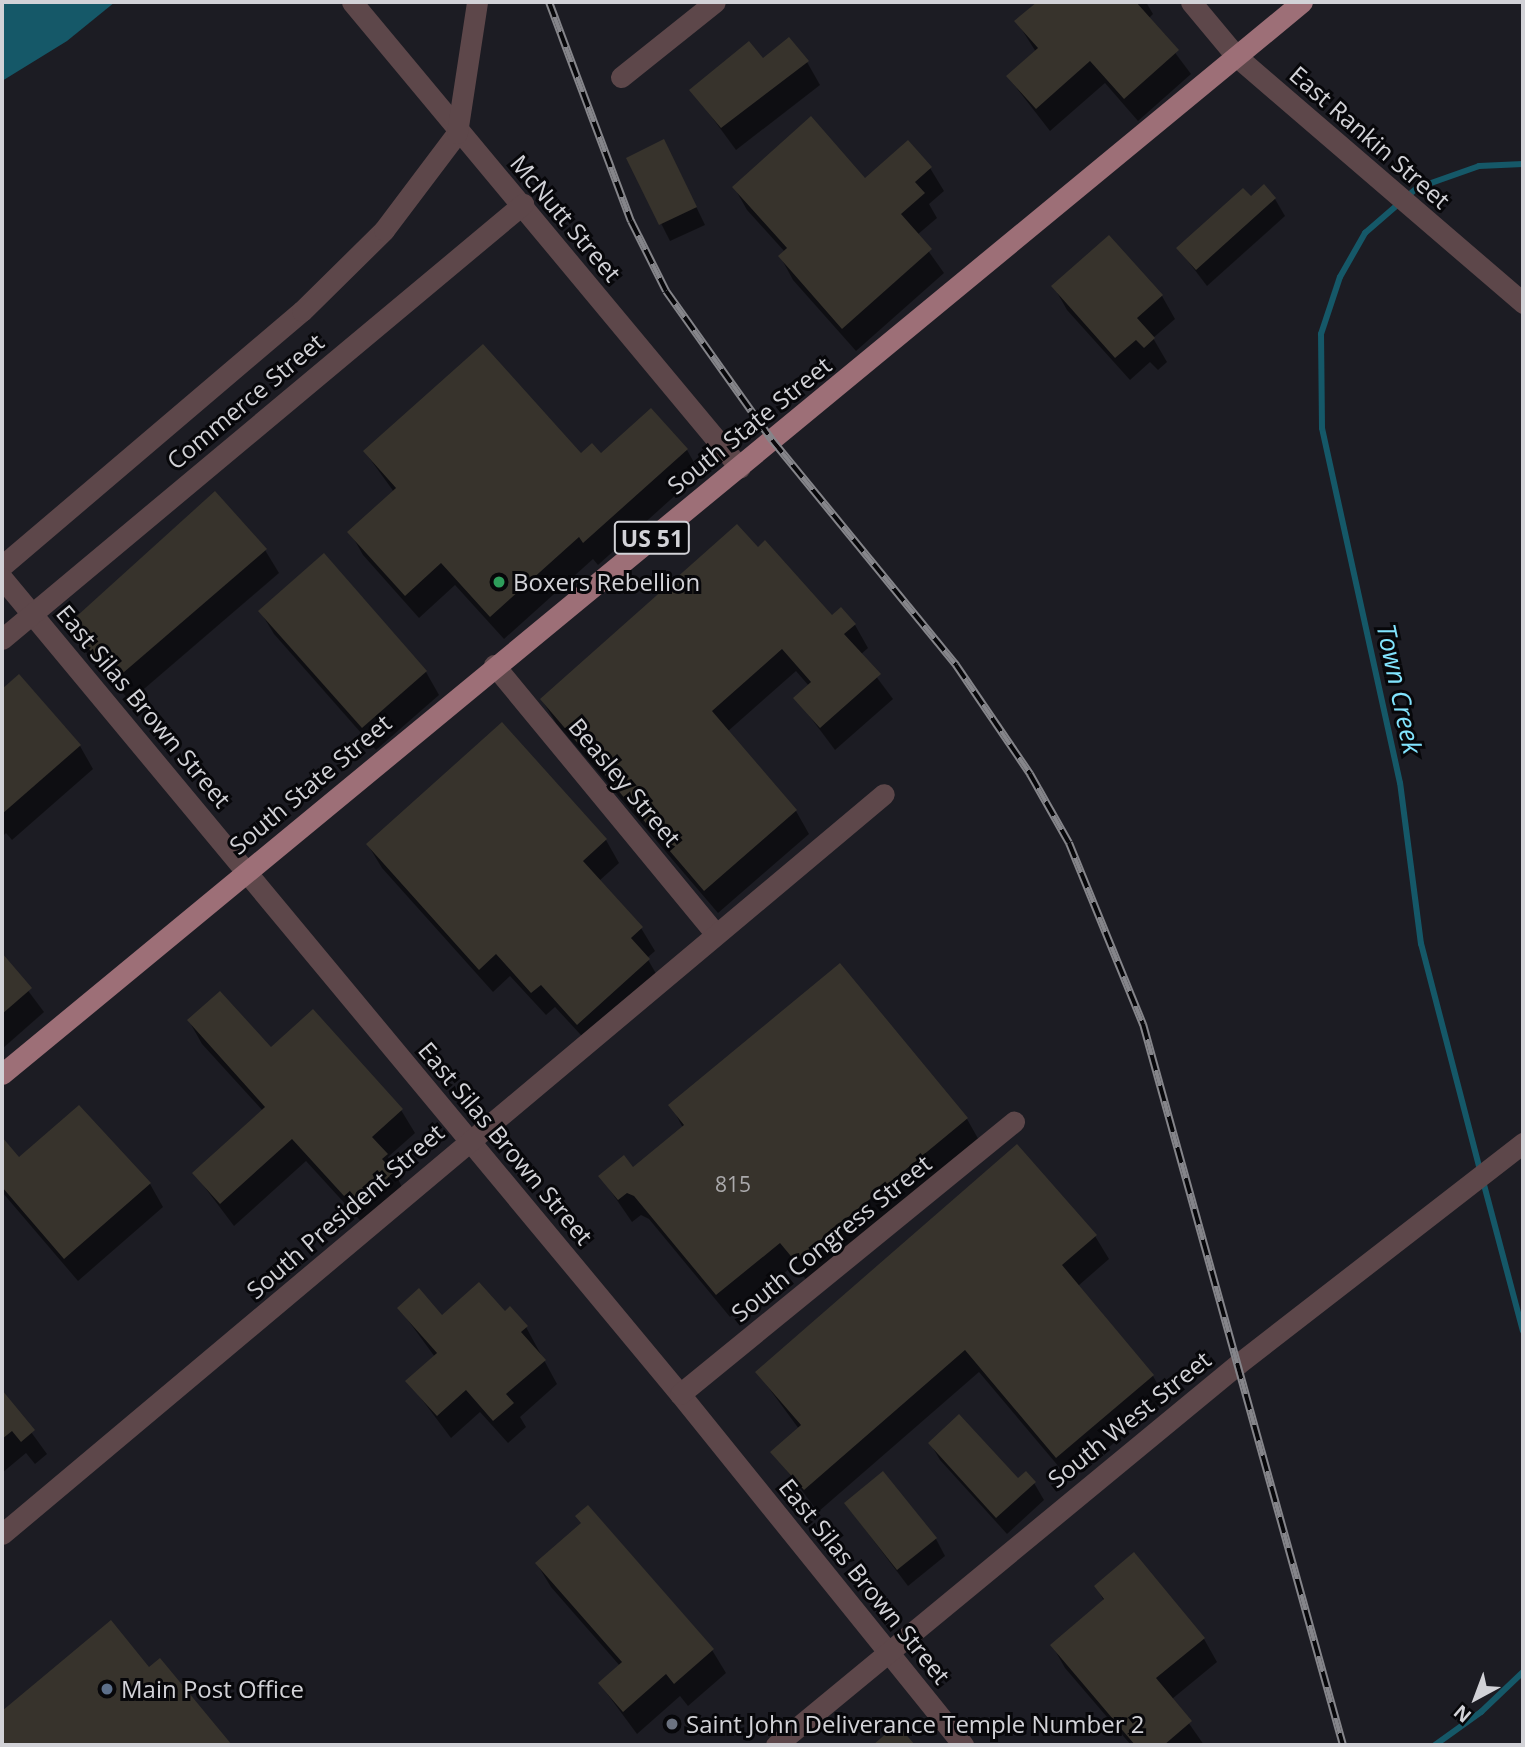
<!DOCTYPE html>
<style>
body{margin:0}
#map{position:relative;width:1525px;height:1747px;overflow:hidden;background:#1c1c23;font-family:"Open Sans",sans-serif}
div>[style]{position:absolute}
.water>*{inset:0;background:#155868}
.shadow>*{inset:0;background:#0007}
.stream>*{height:6px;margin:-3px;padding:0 3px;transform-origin:3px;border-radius:3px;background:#155868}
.building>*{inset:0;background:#37332c}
.minor>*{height:21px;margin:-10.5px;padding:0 10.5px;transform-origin:10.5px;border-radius:10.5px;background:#5d474a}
.major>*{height:21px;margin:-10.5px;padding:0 10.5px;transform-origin:10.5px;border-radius:10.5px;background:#9d6f77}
.rail>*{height:8px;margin-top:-4px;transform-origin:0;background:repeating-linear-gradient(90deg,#07070a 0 16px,#85858a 0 32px);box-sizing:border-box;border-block:2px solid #85858a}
.dots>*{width:19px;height:19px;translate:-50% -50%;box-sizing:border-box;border:4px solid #07070a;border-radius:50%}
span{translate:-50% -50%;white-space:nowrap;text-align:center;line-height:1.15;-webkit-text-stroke:6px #07070a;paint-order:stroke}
.number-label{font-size:21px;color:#abaaac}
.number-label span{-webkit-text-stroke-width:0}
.shield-label span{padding:2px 5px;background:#07070a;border:2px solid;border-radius:5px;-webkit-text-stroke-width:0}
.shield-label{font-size:23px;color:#d2d2d7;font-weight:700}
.street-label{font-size:24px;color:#d2d2d7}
.poi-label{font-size:24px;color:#d2d2d7}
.left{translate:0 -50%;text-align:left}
.water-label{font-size:26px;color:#82e4fe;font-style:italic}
.frame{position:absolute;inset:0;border:4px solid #d2d2d7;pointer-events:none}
.north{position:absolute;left:1441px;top:1663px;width:70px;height:70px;-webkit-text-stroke:5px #07070a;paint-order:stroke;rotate:221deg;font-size:19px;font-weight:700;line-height:28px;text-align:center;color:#d2d2d7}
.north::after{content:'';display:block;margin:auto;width:24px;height:32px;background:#d2d2d7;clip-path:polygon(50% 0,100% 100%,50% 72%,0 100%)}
</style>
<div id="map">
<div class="water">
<div style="clip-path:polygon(2px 2px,115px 2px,67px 41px,2px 81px)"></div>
</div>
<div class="shadow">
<div style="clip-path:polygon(1039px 2px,1146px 2px,1153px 14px,1149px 18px,1191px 74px,1138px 121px,1105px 83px,1050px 131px,1008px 77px,1036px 52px,1017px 22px)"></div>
<div style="clip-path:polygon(763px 60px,807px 62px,820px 85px,736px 150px,692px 90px)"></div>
<div style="clip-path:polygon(628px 158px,673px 159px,705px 225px,670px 241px)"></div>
<div style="clip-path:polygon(930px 168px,944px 191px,929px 204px,937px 218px,917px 235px,944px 273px,856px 351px,793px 280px,780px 256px,785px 252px,747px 210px,734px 187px,865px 180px)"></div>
<div style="clip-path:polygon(1250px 198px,1275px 199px,1285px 216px,1207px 286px,1178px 248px)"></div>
<div style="clip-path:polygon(1054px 287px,1162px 296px,1175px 319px,1153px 338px,1167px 362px,1158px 370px,1150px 362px,1130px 380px,1067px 310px)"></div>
<div style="clip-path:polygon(687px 450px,700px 473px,598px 565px,593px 559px,504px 639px,455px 585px,419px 618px,363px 555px,350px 532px,394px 492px,365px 452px,601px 456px)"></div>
<div style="clip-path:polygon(757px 549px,832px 617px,855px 625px,868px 648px,860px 655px,893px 699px,835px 750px,796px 698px,809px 686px,796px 671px,727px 732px,796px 811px,809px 834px,718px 913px,556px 723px,542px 700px)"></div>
<div style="clip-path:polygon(265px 550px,279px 573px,130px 701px,82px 648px,69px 625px)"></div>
<div style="clip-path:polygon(260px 611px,426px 672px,439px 695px,376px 750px,274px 634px)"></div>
<div style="clip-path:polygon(19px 676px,80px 746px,93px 769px,12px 840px,6px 833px,2px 837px,2px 691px)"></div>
<div style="clip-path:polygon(606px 840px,619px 863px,599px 881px,641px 928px,655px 951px,647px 958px,662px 984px,592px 1047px,555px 1007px,546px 1015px,510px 976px,493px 992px,382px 868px,368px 845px)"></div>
<div style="clip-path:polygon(2px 956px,44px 1012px,2px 1049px)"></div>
<div style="clip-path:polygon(189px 1021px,271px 1050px,401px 1110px,415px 1133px,388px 1157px,406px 1196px,369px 1230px,306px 1161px,234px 1226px,194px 1173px,263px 1111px,202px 1044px)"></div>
<div style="clip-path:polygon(671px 1105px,967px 1119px,980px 1142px,809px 1283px,794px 1265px,730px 1317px,649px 1219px,641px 1215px,632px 1222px,601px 1177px,633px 1169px,683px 1128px)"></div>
<div style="clip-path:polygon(79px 1108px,150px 1184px,163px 1207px,78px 1281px,2px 1192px,2px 1140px,19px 1160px)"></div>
<div style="clip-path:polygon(1095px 1236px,1109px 1259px,1078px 1286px,1153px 1376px,1166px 1399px,1070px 1480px,979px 1372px,818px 1512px,773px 1452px,799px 1429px,757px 1372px)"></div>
<div style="clip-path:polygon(399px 1308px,442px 1317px,505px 1313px,526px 1327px,557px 1384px,520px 1417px,526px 1427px,508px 1443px,480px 1412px,451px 1438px,408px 1381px,435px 1357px)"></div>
<div style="clip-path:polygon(2px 1392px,47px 1454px,35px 1464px,26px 1453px,2px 1473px)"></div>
<div style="clip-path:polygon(930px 1443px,1018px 1480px,1034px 1483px,1044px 1500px,1007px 1534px,940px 1460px)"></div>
<div style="clip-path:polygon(846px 1504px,936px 1539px,945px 1556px,908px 1586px)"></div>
<div style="clip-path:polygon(537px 1564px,712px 1650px,726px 1673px,688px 1706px,680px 1696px,637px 1734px,600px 1684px,620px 1666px,551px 1587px)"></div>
<div style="clip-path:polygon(1096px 1586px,1204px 1639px,1217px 1662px,1172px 1699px,1204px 1745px,1131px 1745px,1065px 1668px,1052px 1645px,1104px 1601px)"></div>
<div style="clip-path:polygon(111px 1623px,149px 1669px,160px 1661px,230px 1745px,2px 1745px,2px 1713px)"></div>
</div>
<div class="stream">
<div style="left:1480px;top:1170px;width:234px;rotate:-104.6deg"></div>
<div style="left:1421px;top:944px;width:162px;rotate:-97.4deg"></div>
<div style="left:1400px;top:783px;width:363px;rotate:-102.4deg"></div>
<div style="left:1322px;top:428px;width:94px;rotate:-90.6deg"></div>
<div style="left:1321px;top:334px;width:60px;rotate:-71.6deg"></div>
<div style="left:1340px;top:277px;width:51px;rotate:-60.4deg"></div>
<div style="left:1365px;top:233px;width:69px;rotate:-40.9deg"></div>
<div style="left:1417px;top:188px;width:66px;rotate:-19.5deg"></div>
<div style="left:1479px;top:166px;width:44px;rotate:-2.6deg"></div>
<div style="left:1483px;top:1181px;width:155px;rotate:75.1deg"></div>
<div style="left:1435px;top:1745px;width:57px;rotate:-35.7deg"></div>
<div style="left:1481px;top:1712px;width:58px;rotate:-43.6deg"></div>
</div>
<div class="building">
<div style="clip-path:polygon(1037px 2px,1136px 2px,1179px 50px,1124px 99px,1090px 61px,1036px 109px,1006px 76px,1038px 48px,1014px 21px)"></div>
<div style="clip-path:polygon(789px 37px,809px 61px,721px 128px,689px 90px,749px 41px,763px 58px)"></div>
<div style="clip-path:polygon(811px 116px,865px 178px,908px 140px,932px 167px,915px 182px,925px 193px,901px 214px,932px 249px,842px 329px,778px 256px,787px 248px,732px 187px)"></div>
<div style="clip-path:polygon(664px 139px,697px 207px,659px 225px,626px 158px)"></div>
<div style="clip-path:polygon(1264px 184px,1276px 198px,1196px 270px,1176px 248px,1243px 188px,1251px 196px)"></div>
<div style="clip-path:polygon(1109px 235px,1163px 295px,1137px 318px,1155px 338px,1144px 348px,1136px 340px,1115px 358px,1051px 286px)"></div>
<div style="clip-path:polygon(483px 344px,581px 453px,592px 443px,601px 453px,651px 408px,688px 449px,583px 543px,579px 537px,490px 617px,441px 563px,405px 596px,347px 532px,396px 488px,363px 451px)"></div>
<div style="clip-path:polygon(215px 491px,267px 549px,116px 679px,67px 625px)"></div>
<div style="clip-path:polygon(737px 524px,758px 547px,765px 540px,832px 615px,841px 607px,856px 624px,844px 634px,881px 674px,820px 728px,793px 698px,811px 682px,782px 649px,712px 711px,797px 810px,704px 891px,540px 699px)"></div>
<div style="clip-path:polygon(324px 553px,427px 671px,362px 728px,258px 611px)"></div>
<div style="clip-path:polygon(19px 674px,81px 745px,2px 814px,2px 689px)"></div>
<div style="clip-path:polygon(502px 722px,607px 839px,583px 861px,643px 927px,631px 938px,650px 959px,577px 1025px,541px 985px,531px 993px,496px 954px,479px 970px,366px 844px)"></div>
<div style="clip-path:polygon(2px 953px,32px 988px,2px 1014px)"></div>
<div style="clip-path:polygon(840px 963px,968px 1118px,795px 1261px,780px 1243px,716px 1295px,634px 1196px,627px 1193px,618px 1200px,598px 1176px,624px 1155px,633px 1167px,684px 1125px,668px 1105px)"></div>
<div style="clip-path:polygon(220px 991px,271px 1047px,313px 1009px,403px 1109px,372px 1137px,388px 1154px,382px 1159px,394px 1172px,355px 1208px,292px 1139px,220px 1204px,192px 1173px,265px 1107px,187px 1020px)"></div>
<div style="clip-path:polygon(79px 1105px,151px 1183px,64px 1259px,2px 1187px,2px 1137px,19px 1157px)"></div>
<div style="clip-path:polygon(1017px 1144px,1097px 1235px,1062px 1265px,1154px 1375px,1056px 1458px,965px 1350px,804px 1490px,770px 1452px,801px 1425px,755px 1372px)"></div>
<div style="clip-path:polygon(479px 1282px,505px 1311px,510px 1306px,528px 1326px,521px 1332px,546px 1360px,506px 1394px,514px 1403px,493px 1421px,466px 1390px,437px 1416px,405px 1381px,437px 1353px,397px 1308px,419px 1288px,442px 1315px)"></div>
<div style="clip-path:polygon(2px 1390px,35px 1430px,21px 1442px,12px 1431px,2px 1439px)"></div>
<div style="clip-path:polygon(959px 1414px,1018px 1478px,1026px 1471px,1036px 1482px,996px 1518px,928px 1443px)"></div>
<div style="clip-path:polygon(883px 1471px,937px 1538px,897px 1570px,844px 1503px)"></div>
<div style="clip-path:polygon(588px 1505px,714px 1649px,674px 1684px,666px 1674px,623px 1712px,598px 1683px,622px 1662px,535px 1563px,581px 1523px,575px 1516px)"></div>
<div style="clip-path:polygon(1134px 1552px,1205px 1638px,1156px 1678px,1192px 1721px,1164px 1745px,1135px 1745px,1050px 1645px,1104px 1599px,1094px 1586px)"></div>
<div style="clip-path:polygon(111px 1620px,149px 1667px,160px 1658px,232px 1745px,2px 1745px,2px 1711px)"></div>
<div style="clip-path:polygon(897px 1724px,915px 1745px,873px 1745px)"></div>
</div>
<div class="minor">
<div style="left:352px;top:2px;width:606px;rotate:50.22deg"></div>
<div style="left:1191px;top:2px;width:70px;rotate:50.2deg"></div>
<div style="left:1236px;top:56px;width:379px;rotate:40.7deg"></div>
<div style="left:621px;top:77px;width:120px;rotate:-38.6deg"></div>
<div style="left:2px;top:566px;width:394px;rotate:-40.4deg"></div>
<div style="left:302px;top:311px;width:115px;rotate:-44.6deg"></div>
<div style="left:384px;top:230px;width:121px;rotate:-53deg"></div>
<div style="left:457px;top:133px;width:133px;rotate:-81.3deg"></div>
<div style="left:2px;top:578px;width:1061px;rotate:50.28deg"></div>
<div style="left:680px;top:1394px;width:451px;rotate:51.1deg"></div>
<div style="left:2px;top:639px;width:679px;rotate:-39.86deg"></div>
<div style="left:494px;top:665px;width:347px;rotate:50.5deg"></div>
<div style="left:680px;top:1394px;width:431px;rotate:-39.2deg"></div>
<div style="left:2px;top:1534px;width:1151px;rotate:-40deg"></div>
<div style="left:776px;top:1745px;width:599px;rotate:-39.51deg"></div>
<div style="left:1238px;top:1364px;width:361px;rotate:-37.8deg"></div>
</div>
<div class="major">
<div style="left:2px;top:1074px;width:1685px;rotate:-39.51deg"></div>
</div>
<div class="rail">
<div style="left:549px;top:2px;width:234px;rotate:69.5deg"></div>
<div style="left:631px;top:221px;width:78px;rotate:63.4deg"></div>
<div style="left:666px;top:291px;width:183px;rotate:54.6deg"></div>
<div style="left:772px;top:440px;width:291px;rotate:50.7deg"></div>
<div style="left:956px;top:665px;width:132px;rotate:55.8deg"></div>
<div style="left:1030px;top:774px;width:79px;rotate:60.5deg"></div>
<div style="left:1069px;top:843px;width:196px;rotate:67.8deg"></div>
<div style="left:1143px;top:1024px;width:748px;rotate:74.5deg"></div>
</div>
<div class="dots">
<div style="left:499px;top:582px;background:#2e9e5b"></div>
<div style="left:107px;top:1689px;background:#5c6f8a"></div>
<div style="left:672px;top:1724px;background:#6b7280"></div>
</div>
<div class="number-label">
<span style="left:733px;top:1184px">815</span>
</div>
<div class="shield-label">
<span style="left:652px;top:538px">US 51</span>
</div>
<div class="street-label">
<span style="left:1370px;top:137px;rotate:41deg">East Rankin Street</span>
<span style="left:566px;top:218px;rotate:50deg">McNutt Street</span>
<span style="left:245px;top:401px;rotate:-40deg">Commerce Street</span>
<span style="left:749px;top:425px;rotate:-39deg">South State Street</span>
<span style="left:144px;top:706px;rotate:50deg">East Silas Brown Street</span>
<span style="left:625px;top:782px;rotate:50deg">Beasley Street</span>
<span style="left:310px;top:784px;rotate:-40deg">South State Street</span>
<span style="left:506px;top:1143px;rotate:50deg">East Silas Brown Street</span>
<span style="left:345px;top:1211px;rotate:-41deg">South President Street</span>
<span style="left:831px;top:1238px;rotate:-39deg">South Congress Street</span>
<span style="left:1129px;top:1419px;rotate:-39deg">South West Street</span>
<span style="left:865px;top:1581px;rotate:51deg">East Silas Brown Street</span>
</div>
<div class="poi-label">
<span class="left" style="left:513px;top:582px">Boxers Rebellion</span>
<span class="left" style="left:121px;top:1689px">Main Post Office</span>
<span class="left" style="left:686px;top:1724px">Saint John Deliverance Temple Number 2</span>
</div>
<div class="water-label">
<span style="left:1399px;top:689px;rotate:78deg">Town Creek</span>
</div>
<div class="frame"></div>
<div class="north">N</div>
</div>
